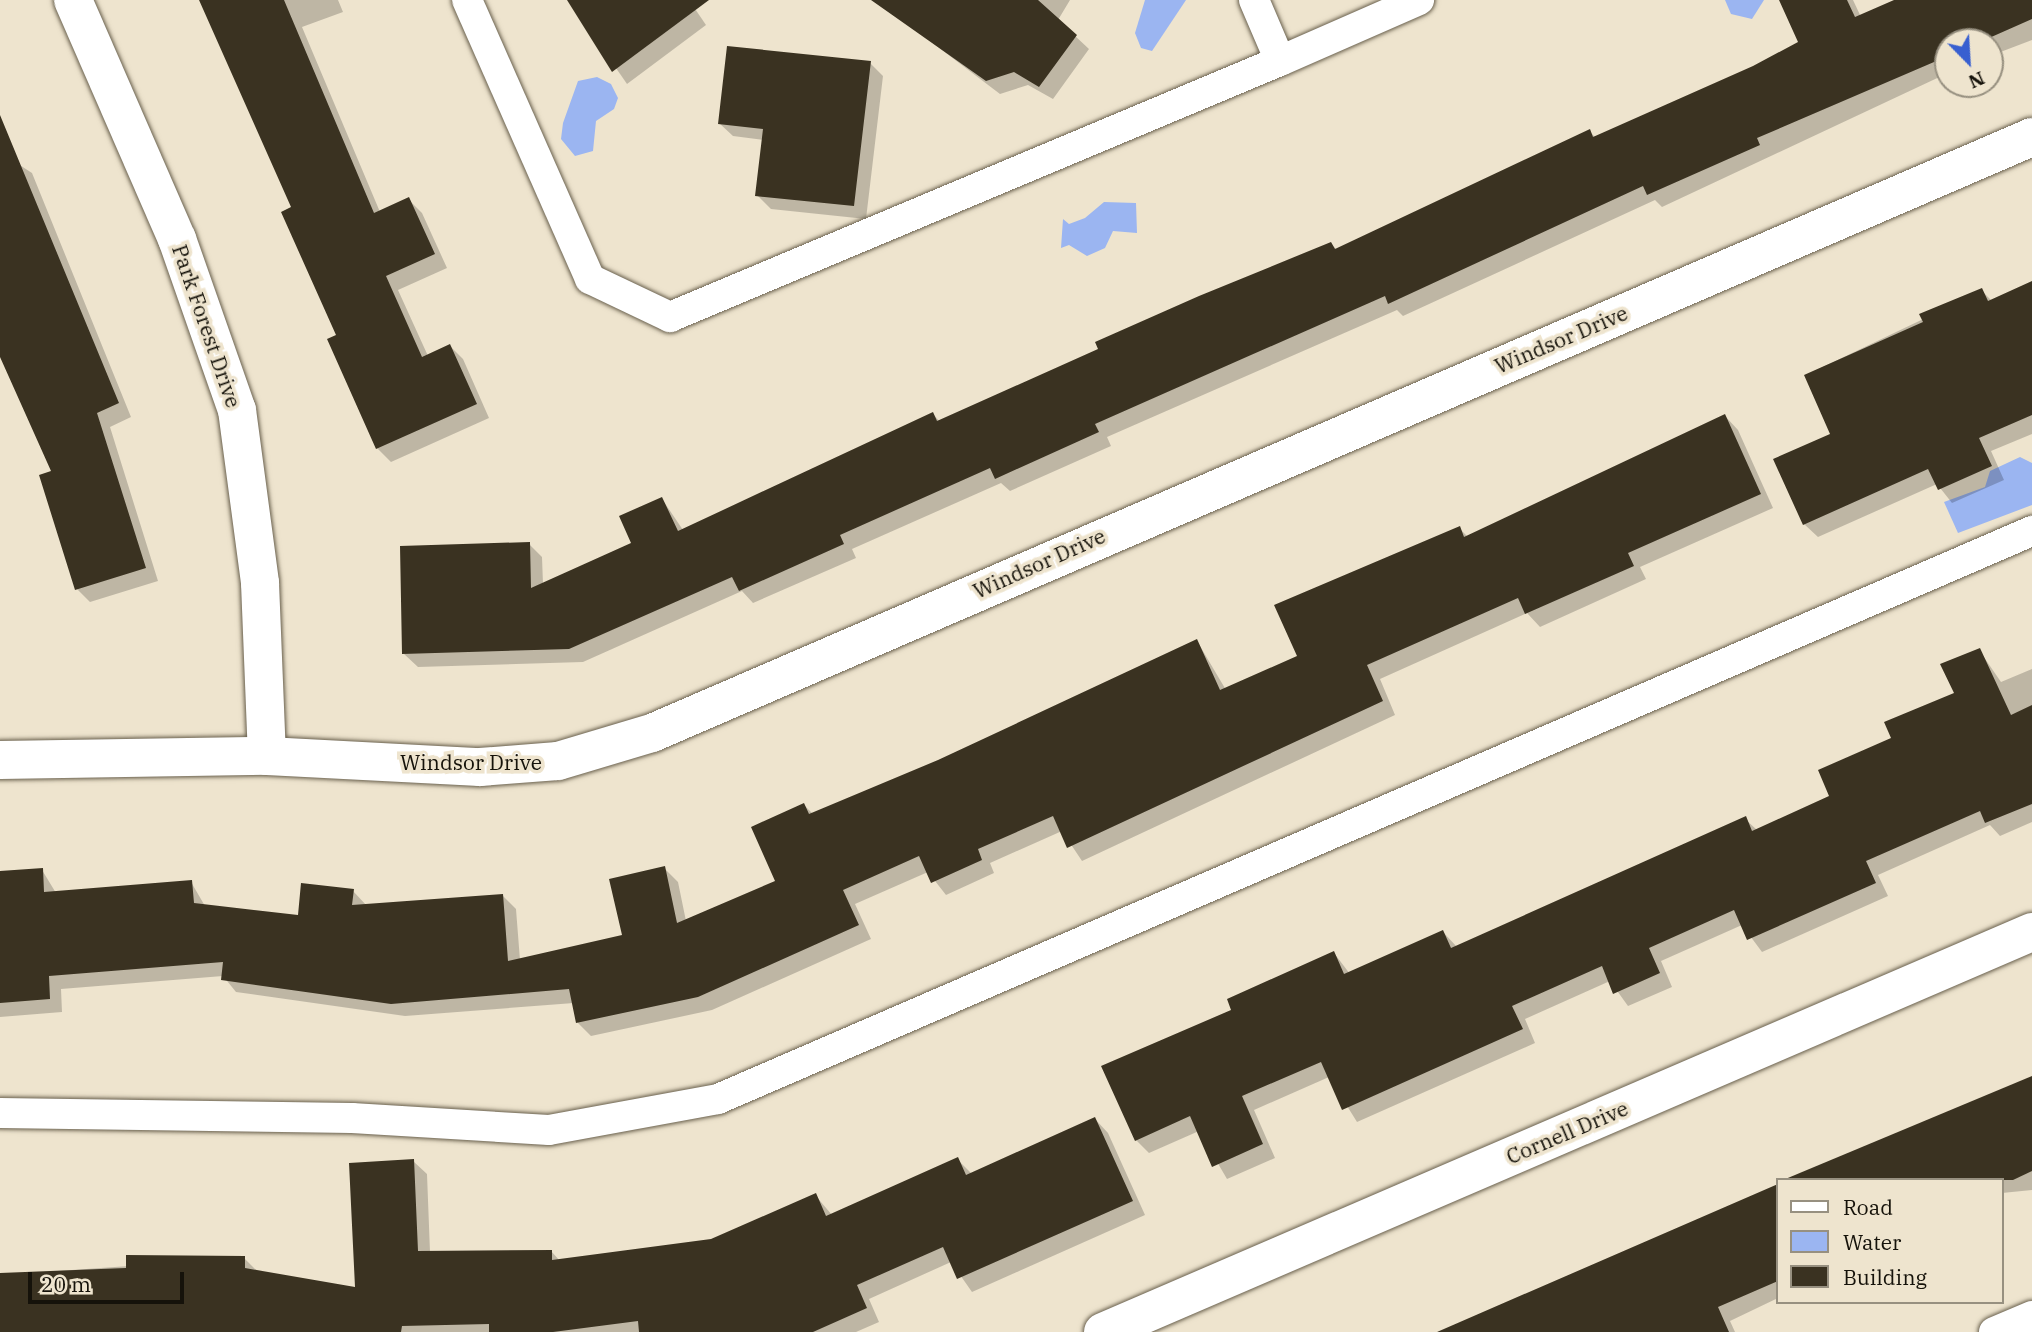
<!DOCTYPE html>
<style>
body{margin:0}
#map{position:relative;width:2032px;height:1332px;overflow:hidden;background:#eee4ce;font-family:"IBM Plex Serif",serif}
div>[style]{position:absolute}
.water>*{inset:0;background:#9bb5f1}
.shadow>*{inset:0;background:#0003}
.building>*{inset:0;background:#3a3221}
.roads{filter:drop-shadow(0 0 2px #69604d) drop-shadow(0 0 2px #69604d)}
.service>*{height:30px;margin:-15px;padding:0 15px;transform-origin:15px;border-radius:15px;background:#fff}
.minor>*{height:38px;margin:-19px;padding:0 19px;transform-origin:19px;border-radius:19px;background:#fff}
span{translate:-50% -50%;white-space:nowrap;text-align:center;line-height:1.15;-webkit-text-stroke:7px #eee4ce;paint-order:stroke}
.street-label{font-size:21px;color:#15120a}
.legend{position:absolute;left:1776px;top:1178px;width:228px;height:126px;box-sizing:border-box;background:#eee4ce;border:2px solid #979080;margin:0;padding:9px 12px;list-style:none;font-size:21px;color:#15120a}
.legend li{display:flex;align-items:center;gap:14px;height:35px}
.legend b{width:35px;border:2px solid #979080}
.north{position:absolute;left:1934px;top:28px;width:70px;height:70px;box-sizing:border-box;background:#eee4ce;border:2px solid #979080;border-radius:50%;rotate:156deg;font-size:19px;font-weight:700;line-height:28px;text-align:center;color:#15120a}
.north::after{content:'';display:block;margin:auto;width:24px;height:32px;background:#385fd0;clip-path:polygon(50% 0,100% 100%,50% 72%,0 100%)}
.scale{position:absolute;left:28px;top:1272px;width:156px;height:32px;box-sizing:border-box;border:4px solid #15120a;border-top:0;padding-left:9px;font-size:21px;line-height:24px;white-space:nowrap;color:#15120a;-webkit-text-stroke:5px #eee4ce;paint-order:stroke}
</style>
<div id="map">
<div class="water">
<div style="clip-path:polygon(1145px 0,1186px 0,1152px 51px,1141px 48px,1135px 33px)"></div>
<div style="clip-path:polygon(1725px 0,1764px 0,1752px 19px,1731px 14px)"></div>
<div style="clip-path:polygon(597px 77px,611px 84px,618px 98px,614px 109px,596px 121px,593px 151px,575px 156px,561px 139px,563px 123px,578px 81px)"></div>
<div style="clip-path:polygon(1104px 202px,1136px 203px,1137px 233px,1113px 231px,1105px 248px,1087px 256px,1069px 245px,1061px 248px,1063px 219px,1069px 224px,1085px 218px)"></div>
<div style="clip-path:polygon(2020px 457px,2032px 463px,2032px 505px,1958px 533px,1944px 502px,1985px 487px,1990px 471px)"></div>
</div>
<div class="shadow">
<div style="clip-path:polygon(200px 0,338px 0,343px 12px,302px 27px,380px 212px,409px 200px,422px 213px,447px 268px,398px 290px,428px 356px,450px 346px,463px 359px,489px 418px,391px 462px,377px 448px,293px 208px)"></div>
<div style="clip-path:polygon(569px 0,689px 0,706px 25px,627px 84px)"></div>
<div style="clip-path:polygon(923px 0,1070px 0,1058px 20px,1089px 49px,1053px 99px,1028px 85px,1000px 94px,905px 22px)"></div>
<div style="clip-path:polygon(1798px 0,1853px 0,1861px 17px,1901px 0,2032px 0,2032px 40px,1990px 56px,1990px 42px,1948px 42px,1948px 73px,1662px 207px,1655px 200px,1403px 316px,1397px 310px,1107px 437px,1111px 446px,1010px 491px,1001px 483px,852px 549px,856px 558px,753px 603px,742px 591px,583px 662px,418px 667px,404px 654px,529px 544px,542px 557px,543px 584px,633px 544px,662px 499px,683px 530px,933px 414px,940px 422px,1331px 244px,1337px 250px,1589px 131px,1596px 138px,1754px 68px,1800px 43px)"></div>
<div style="clip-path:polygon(870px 63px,883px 76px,866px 219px,771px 209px,757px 195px,764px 140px,733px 136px,719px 123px)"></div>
<div style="clip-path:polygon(0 125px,15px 162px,32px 173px,131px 417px,110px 427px,158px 581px,90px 602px,77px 589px,53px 472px,0 353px)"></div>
<div style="clip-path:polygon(2032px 283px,2032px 434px,1991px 451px,2004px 480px,1952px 503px,1937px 484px,1818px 537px,1804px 524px,1832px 435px,1806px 375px,1982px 291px,1992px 301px)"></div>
<div style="clip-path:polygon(1725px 416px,1738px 430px,1773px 508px,1640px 567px,1646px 579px,1540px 627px,1527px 613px,1380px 679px,1395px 715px,1082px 861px,1062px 831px,990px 863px,994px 873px,946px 895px,928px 872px,855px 904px,871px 939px,712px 1010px,591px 1036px,578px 1023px,574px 1003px,405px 1016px,236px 992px,223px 976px,61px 989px,62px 1012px,0 1017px,0 873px,42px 870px,56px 893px,191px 882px,205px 906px,299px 917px,353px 891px,367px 906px,503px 896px,516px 909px,520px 960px,624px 936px,664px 868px,678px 882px,686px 921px,777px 882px,804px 805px,813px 814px,939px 762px,1197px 641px,1226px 690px,1299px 657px,1459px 528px,1468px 537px)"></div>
<div style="clip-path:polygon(1979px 650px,2001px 682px,2032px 669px,2032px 822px,2000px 836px,1990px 825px,1878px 875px,1888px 896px,1762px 952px,1742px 925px,1661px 961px,1672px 987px,1628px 1006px,1610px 981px,1525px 1019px,1535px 1043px,1357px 1122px,1329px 1077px,1254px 1110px,1275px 1158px,1227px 1179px,1199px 1131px,1149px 1153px,1136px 1140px,1234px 1011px,1334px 953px,1350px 974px,1443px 932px,1457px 947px,1745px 819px,1757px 830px,1832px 797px,1893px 738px,1956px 694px)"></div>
<div style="clip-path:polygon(2032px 1077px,2032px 1190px,2002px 1193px,2002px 1180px)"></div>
<div style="clip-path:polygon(1095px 1119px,1108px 1133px,1145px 1215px,972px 1292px,951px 1262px,869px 1299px,879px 1322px,856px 1332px,0 1332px,0 1275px,244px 1258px,258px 1272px,357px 1290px,413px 1161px,427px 1174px,430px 1252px,551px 1251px,560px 1261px,711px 1241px,815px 1195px,832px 1215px,957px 1159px,972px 1174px)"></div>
<div style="clip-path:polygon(1778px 1187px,1778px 1298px,1730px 1321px,1735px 1332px,1442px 1332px)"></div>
</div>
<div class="building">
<div style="clip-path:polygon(199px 0,284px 0,374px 213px,409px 197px,435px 254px,386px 276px,422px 357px,450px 344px,477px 404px,376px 449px,327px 339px,336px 335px,281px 212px,291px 207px)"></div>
<div style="clip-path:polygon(567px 0,709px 0,612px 72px)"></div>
<div style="clip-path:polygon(871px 0,1038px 0,1077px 35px,1039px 87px,1014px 72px,986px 81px)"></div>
<div style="clip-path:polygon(1779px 0,1847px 0,1855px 17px,1894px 0,2032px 0,2032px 19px,1980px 42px,1948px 42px,1948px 56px,1757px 138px,1760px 145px,1647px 195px,1643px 186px,1388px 304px,1385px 296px,1251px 355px,1095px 424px,1099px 432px,995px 479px,990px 468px,840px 535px,844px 544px,739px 591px,732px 577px,569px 649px,402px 654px,400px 546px,530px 542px,531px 588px,631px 543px,619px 516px,662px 497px,678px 531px,933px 412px,937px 421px,1098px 349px,1095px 342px,1199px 296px,1331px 242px,1335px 249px,1590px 129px,1593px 137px,1753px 66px,1798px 42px)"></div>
<div style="clip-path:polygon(727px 46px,871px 61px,854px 206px,755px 196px,763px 129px,718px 124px)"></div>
<div style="clip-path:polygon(0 115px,119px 403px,97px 413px,146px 568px,75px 590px,39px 475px,51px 471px,0 357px)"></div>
<div style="clip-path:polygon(2032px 281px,2032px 415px,1979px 438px,1992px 466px,1938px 490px,1928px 469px,1803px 525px,1773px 459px,1830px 434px,1804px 375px,1923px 322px,1919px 314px,1982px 288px,1988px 301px)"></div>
<div style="clip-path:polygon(1725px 414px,1761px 494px,1628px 553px,1634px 566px,1525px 614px,1518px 598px,1367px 665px,1383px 701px,1067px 848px,1053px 816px,978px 849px,982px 860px,931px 883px,919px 856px,843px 890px,859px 925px,698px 997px,576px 1023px,569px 989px,391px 1004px,221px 980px,223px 962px,49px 976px,50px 999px,0 1003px,0 871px,43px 868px,44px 892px,192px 880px,194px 903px,298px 915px,301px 883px,354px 889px,352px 905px,503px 894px,508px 961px,622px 935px,609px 879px,665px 866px,677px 923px,775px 881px,751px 827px,804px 803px,809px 814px,938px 760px,1197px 639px,1220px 690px,1297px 656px,1274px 605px,1460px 526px,1464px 537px)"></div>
<div style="clip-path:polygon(1980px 648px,2011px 715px,2032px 705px,2032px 804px,1985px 823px,1980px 811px,1866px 861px,1876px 883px,1747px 940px,1734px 910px,1649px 948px,1660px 973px,1613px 994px,1602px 966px,1512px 1006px,1523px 1029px,1342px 1110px,1321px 1062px,1242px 1096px,1263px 1144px,1212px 1167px,1190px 1116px,1135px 1141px,1101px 1066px,1231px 1010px,1227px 999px,1334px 951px,1344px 974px,1443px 930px,1451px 948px,1746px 816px,1752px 831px,1829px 796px,1818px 770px,1891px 738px,1884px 722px,1954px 693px,1940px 664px)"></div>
<div style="clip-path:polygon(2032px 1076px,2032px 1171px,2013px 1180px,1783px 1180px)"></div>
<div style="clip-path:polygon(1095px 1117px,1133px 1201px,957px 1279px,943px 1247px,857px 1285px,867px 1308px,813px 1332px,639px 1332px,638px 1321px,553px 1332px,489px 1332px,489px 1324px,402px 1326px,401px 1332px,0 1332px,0 1273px,126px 1268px,126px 1255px,245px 1256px,245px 1268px,355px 1287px,349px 1163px,414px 1159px,418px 1251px,552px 1250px,552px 1260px,711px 1239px,816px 1193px,826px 1216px,958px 1157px,966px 1175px)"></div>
<div style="clip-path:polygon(1778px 1184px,1778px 1281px,1718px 1307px,1729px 1332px,1437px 1332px)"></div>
</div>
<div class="roads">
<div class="service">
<div style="left:467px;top:0;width:305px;rotate:66.2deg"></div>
<div style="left:590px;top:279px;width:89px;rotate:25.4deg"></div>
<div style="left:670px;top:317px;width:662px;rotate:-22.77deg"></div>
<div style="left:1254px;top:0;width:66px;rotate:66.9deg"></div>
<div style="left:1280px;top:61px;width:152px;rotate:-23.7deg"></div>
<div style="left:0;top:1113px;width:352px;rotate:0.8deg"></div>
<div style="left:352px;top:1118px;width:197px;rotate:3.5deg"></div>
<div style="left:549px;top:1130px;width:172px;rotate:-10.4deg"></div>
<div style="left:718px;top:1099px;width:1432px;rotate:-23.38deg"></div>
<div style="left:1994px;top:1332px;width:41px;rotate:-22.8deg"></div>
</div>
<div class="minor">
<div style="left:73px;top:0;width:261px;rotate:66.5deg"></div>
<div style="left:177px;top:239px;width:181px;rotate:70.7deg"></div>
<div style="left:237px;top:410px;width:175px;rotate:82.4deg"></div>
<div style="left:260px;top:583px;width:173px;rotate:87.7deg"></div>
<div style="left:0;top:760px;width:267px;rotate:-0.9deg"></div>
<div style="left:267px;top:756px;width:213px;rotate:3deg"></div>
<div style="left:480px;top:767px;width:78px;rotate:-4.4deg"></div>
<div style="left:558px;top:761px;width:98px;rotate:-16.6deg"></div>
<div style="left:652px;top:733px;width:1503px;rotate:-23.36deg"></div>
<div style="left:1103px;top:1332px;width:1011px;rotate:-23.3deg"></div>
</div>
</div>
<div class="street-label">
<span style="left:207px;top:326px;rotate:71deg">Park Forest Drive</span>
<span style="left:1561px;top:339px;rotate:-23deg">Windsor Drive</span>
<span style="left:1039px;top:563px;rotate:-24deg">Windsor Drive</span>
<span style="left:471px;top:762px">Windsor Drive</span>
<span style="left:1567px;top:1132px;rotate:-23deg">Cornell Drive</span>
</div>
<ul class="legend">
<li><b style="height:9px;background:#fff"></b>Road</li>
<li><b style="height:19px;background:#9bb5f1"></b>Water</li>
<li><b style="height:19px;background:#3a3221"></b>Building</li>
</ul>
<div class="north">N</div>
<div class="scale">20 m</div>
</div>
